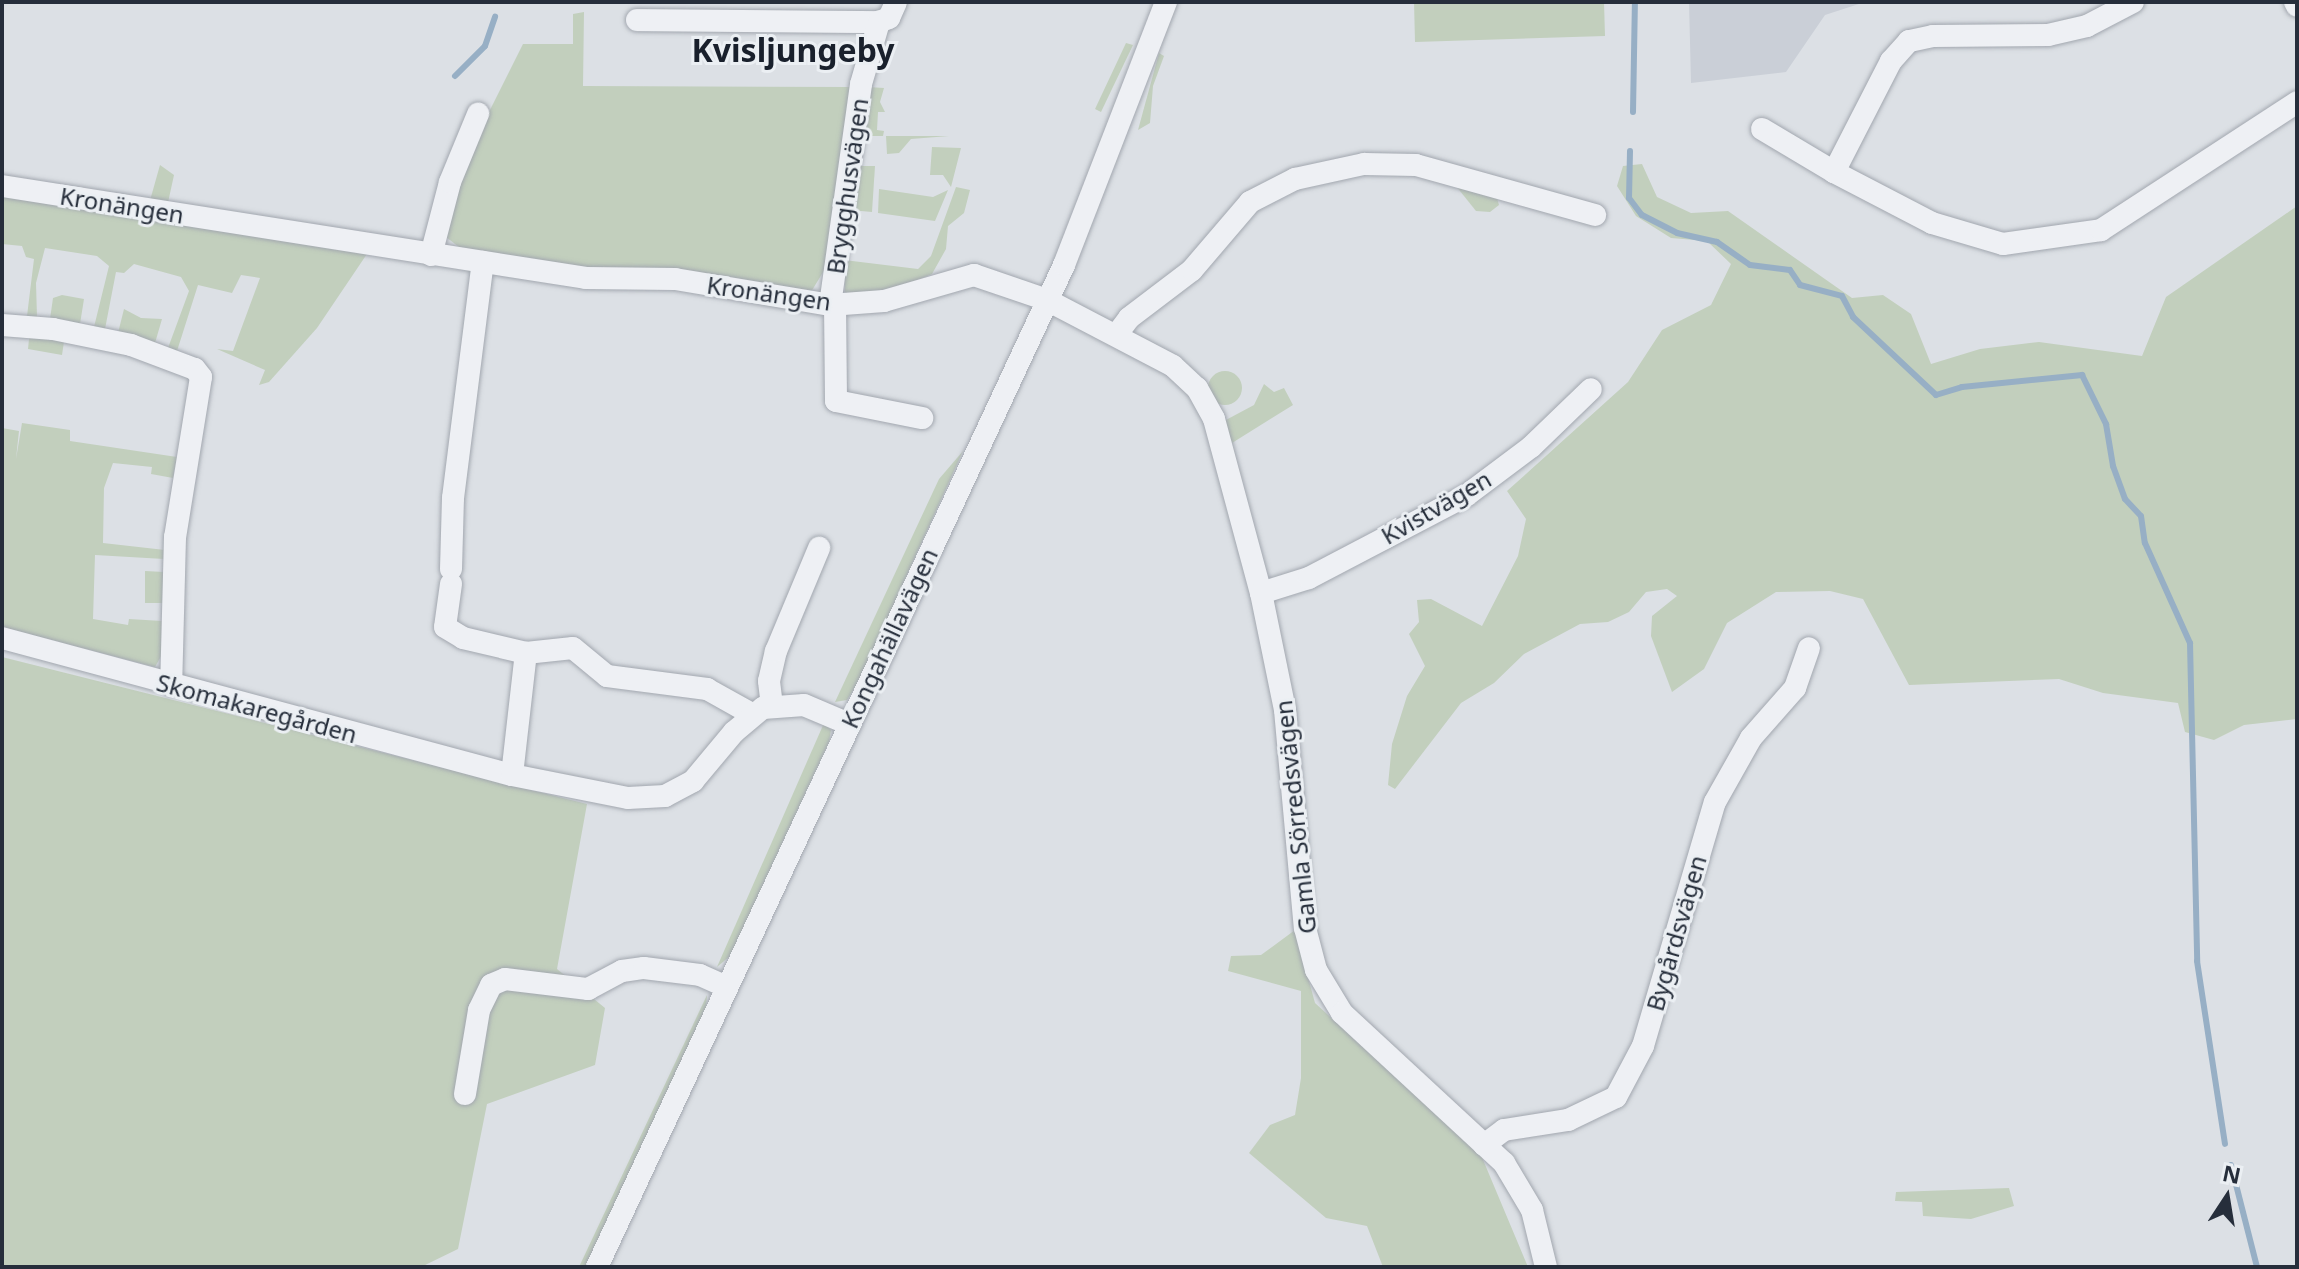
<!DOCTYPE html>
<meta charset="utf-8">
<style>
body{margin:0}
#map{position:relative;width:2299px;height:1269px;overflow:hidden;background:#dce0e5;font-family:"Noto Sans",sans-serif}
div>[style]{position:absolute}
.built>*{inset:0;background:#cacfd7}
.green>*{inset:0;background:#c2cfbd}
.round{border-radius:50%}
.stream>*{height:6px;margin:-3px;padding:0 3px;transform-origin:3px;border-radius:3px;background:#97afc5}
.roads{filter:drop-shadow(0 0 2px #a2a7af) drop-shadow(0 0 2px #a2a7af)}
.minor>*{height:22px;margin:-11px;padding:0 11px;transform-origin:11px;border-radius:11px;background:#eef0f4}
span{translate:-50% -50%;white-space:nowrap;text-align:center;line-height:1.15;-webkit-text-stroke:6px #ebeff3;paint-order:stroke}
.street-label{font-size:24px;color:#262e3b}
.district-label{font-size:32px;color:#19202c;font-weight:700}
.frame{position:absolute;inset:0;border:4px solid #262e3b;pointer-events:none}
.north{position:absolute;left:2187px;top:1157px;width:80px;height:80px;-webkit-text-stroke:6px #ebeff3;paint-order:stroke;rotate:12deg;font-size:22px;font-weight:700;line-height:32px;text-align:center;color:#262e3b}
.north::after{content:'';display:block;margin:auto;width:28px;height:36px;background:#262e3b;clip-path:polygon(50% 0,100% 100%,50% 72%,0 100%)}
</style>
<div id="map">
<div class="built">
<div style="clip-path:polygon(1689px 2px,1865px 2px,1825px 15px,1786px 72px,1691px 83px)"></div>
</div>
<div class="green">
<div style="clip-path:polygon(1414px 2px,1604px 2px,1605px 36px,1415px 42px)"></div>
<div style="clip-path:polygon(584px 12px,583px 86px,851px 87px,828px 264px,811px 292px,468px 254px,446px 237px,470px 150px,523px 44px,573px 44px,573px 14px)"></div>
<div style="clip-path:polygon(1126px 43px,1133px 45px,1101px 112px,1095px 109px)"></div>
<div style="clip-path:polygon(1159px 53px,1164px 56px,1153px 86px,1150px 123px,1138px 130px)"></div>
<div style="clip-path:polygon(868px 87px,884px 88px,880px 102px,885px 112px,878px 112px,877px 130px,884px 131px,883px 136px,862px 136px)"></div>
<div style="clip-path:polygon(949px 136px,911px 139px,899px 153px,887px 154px,886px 136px)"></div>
<div style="clip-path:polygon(932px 147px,961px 148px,951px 187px,943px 175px,930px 175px)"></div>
<div style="clip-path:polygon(1642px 164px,1657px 197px,1691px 213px,1728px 211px,1852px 298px,1883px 295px,1911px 314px,1931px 364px,1980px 349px,2039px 342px,2142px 356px,2166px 297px,2297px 206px,2297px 719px,2244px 725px,2214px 740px,2185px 732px,2178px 703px,2103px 693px,2059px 679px,1909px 685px,1863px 599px,1830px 591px,1776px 592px,1727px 623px,1704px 669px,1672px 692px,1651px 636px,1652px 616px,1677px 596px,1667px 589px,1646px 592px,1629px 612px,1608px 622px,1580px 624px,1524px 654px,1494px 683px,1461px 703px,1395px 789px,1388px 785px,1392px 744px,1407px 696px,1425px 666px,1409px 634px,1419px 622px,1417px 600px,1431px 599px,1482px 626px,1518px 556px,1526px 519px,1507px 491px,1628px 382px,1662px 330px,1711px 305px,1731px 264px,1707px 241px,1671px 238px,1636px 216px,1617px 186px,1623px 166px)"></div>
<div style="clip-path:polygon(160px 165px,174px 175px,167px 207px,149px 204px)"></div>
<div style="clip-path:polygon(856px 166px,875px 166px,872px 212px,850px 210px)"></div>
<div style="clip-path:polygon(1456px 186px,1496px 195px,1499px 205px,1490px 212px,1476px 211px)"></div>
<div style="clip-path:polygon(956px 187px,970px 190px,964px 213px,948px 226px,946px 249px,932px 274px,879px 296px,845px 295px,844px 260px,918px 269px,931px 256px)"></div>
<div style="clip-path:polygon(879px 189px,933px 197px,948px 190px,935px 221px,878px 213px)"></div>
<div style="clip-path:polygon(2px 190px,371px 248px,317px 328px,269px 382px,259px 385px,265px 370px,217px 349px,233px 351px,260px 278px,241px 275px,232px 293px,198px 285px,177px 351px,168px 348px,189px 291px,181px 277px,134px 264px,124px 273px,116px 272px,105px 329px,94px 327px,109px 266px,97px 256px,45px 248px,36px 283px,37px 317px,27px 316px,34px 259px,26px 257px,22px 246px,2px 244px)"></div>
<div style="clip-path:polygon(62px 295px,84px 299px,80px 324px,50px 319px,53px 298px)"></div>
<div style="clip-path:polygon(124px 309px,141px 318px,162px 319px,155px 343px,118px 333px)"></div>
<div style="clip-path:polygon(30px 330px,65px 335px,62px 355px,28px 349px)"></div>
<div class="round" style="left:1208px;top:371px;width:34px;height:34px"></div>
<div style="clip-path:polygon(1264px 384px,1274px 392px,1284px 388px,1293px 405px,1232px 443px,1224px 421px,1254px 405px)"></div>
<div style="clip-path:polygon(22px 423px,70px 430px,70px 441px,177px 457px,173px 478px,151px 474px,152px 467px,113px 463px,104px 488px,103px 543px,165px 550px,164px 559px,95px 555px,93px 619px,128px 625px,129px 619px,162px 621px,164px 651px,155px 667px,2px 627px,2px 428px,19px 431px,16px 459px)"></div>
<div style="clip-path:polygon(963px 451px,859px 681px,847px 700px,835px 702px,939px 479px)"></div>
<div style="clip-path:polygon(145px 571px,164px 572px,164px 603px,145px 603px)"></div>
<div style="clip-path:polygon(2px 657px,587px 804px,557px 969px,605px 1008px,595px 1065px,487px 1104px,458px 1249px,421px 1267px,2px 1267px)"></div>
<div style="clip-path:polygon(824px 723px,831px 730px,829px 742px,730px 956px,717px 967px)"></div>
<div style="clip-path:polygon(1295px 930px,1315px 1003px,1481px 1155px,1528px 1267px,1383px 1267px,1367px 1226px,1326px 1218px,1249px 1153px,1270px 1125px,1295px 1115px,1301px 1078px,1301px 991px,1228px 971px,1231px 956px,1261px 955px)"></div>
<div style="clip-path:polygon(707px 995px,706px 1009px,642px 1147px,585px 1267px,579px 1267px)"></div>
<div style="clip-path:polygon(2009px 1188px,2014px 1206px,1971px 1219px,1923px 1216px,1922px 1202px,1895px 1201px,1896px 1192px)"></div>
</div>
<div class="stream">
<div style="left:455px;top:76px;width:42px;rotate:-45deg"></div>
<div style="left:485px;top:46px;width:31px;rotate:-71deg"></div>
<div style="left:1633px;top:112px;width:110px;rotate:-89deg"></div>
<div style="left:1630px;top:151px;width:47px;rotate:91.2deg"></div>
<div style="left:1629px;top:198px;width:21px;rotate:53deg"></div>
<div style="left:1642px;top:215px;width:39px;rotate:27deg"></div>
<div style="left:1677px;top:233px;width:41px;rotate:12.7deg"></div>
<div style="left:1717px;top:242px;width:40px;rotate:34.9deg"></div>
<div style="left:1750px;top:265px;width:40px;rotate:7.1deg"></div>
<div style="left:1790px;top:270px;width:18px;rotate:56deg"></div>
<div style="left:1800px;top:285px;width:43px;rotate:14.7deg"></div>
<div style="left:1842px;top:296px;width:24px;rotate:62deg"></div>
<div style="left:1853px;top:317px;width:114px;rotate:43.2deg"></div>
<div style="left:1936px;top:395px;width:27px;rotate:-17deg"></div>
<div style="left:1962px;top:387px;width:121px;rotate:-5.7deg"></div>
<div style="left:2082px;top:375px;width:55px;rotate:63.9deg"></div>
<div style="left:2106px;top:424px;width:43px;rotate:80.5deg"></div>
<div style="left:2113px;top:466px;width:35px;rotate:70deg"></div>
<div style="left:2125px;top:499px;width:23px;rotate:47deg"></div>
<div style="left:2141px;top:516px;width:27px;rotate:82deg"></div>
<div style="left:2145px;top:543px;width:110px;rotate:65.8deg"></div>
<div style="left:2190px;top:643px;width:318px;rotate:88.7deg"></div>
<div style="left:2197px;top:961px;width:185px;rotate:81.3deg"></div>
<div style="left:2231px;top:1165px;width:105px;rotate:75.7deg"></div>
</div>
<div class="roads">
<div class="minor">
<div style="left:2133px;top:2px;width:52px;rotate:152.4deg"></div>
<div style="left:2087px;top:26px;width:40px;rotate:167deg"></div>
<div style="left:2048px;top:35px;width:115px;rotate:179.5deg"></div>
<div style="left:1933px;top:36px;width:25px;rotate:168deg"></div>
<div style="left:1909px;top:41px;width:27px;rotate:132deg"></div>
<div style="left:1891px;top:61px;width:125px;rotate:117.2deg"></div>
<div style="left:1834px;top:172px;width:110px;rotate:27.5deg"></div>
<div style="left:1932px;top:223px;width:74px;rotate:16.5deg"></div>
<div style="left:2003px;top:244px;width:99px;rotate:-8.1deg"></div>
<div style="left:2101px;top:230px;width:234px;rotate:-33.1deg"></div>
<div style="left:2295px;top:2px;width:4px;rotate:63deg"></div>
<div style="left:637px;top:20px;width:242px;rotate:0.5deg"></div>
<div style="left:1762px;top:129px;width:84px;rotate:30.8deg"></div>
<div style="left:2px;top:186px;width:591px;rotate:8.95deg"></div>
<div style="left:586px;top:278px;width:89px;rotate:0.6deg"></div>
<div style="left:675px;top:279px;width:157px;rotate:9.5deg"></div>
<div style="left:830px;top:305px;width:54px;rotate:-4.2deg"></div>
<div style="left:884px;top:301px;width:94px;rotate:-16.1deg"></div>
<div style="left:974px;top:275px;width:77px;rotate:18.9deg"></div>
<div style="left:1047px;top:300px;width:142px;rotate:27.6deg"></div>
<div style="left:1173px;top:366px;width:33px;rotate:43deg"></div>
<div style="left:1197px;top:388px;width:35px;rotate:61deg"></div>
<div style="left:1214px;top:419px;width:180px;rotate:74.9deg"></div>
<div style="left:1261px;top:593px;width:119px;rotate:78.4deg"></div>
<div style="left:1285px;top:710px;width:219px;rotate:84.8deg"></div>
<div style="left:1305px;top:928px;width:43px;rotate:75.3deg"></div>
<div style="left:1316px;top:970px;width:50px;rotate:58.8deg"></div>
<div style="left:1342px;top:1013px;width:221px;rotate:42.8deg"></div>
<div style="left:1504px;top:1163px;width:55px;rotate:59.2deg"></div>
<div style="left:1532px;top:1210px;width:59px;rotate:76.2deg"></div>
<div style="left:431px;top:255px;width:75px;rotate:-75.4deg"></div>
<div style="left:450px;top:182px;width:74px;rotate:-67.6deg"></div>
<div style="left:835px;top:304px;width:97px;rotate:89.4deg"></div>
<div style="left:836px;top:401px;width:88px;rotate:11.2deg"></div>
<div style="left:830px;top:305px;width:223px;rotate:-82deg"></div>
<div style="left:861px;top:84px;width:65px;rotate:-73.8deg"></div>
<div style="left:879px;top:22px;width:11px;rotate:-22deg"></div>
<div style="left:889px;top:18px;width:17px;rotate:-66deg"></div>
<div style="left:2px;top:325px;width:51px;rotate:4.5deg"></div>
<div style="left:53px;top:329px;width:80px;rotate:11.6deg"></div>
<div style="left:131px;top:345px;width:68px;rotate:20.6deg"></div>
<div style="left:195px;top:369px;width:10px;rotate:53deg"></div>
<div style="left:201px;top:377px;width:162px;rotate:99.2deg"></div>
<div style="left:175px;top:537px;width:148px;rotate:91.5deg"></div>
<div style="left:1117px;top:334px;width:20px;rotate:-53deg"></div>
<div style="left:1129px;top:318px;width:79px;rotate:-37.3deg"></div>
<div style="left:1192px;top:270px;width:89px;rotate:-49.5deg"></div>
<div style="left:1250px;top:202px;width:51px;rotate:-27.1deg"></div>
<div style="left:1295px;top:179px;width:71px;rotate:-12.3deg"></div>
<div style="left:1364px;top:164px;width:52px;rotate:1.1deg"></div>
<div style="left:1416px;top:165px;width:186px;rotate:15.6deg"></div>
<div style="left:451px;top:569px;width:71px;rotate:-88.4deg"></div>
<div style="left:453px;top:498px;width:238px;rotate:-82.8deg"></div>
<div style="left:451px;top:584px;width:43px;rotate:97.9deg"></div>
<div style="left:445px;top:627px;width:21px;rotate:31deg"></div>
<div style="left:463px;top:638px;width:65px;rotate:13.4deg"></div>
<div style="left:526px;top:653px;width:47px;rotate:-6.1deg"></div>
<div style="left:573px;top:648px;width:44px;rotate:39.5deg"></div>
<div style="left:607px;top:676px;width:101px;rotate:7.4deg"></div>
<div style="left:707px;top:689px;width:51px;rotate:29.1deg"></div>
<div style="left:1261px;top:593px;width:50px;rotate:-17.4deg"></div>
<div style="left:1309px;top:578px;width:178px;rotate:-27.7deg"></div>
<div style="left:1467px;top:495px;width:80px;rotate:-36.9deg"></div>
<div style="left:1531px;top:447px;width:83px;rotate:-44deg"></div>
<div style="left:2px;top:638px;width:528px;rotate:15.04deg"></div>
<div style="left:512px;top:775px;width:118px;rotate:11.2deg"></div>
<div style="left:628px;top:798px;width:37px;rotate:-3deg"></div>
<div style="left:665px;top:796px;width:32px;rotate:-28deg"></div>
<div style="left:693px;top:781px;width:64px;rotate:-50.1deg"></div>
<div style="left:734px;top:732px;width:38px;rotate:-40deg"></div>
<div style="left:763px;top:708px;width:41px;rotate:-4.2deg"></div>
<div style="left:804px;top:705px;width:49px;rotate:22.9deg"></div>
<div style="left:772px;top:706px;width:25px;rotate:-97deg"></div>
<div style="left:769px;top:681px;width:31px;rotate:-77deg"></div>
<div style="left:776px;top:651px;width:112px;rotate:-67.3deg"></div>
<div style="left:512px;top:775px;width:123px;rotate:-83.5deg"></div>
<div style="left:465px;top:1094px;width:85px;rotate:-80.5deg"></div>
<div style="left:479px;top:1010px;width:28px;rotate:-64deg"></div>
<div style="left:491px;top:985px;width:15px;rotate:-23deg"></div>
<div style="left:505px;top:979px;width:84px;rotate:6.9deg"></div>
<div style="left:588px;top:989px;width:38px;rotate:-28deg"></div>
<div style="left:622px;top:971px;width:22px;rotate:-8deg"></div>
<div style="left:644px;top:968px;width:56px;rotate:7.1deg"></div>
<div style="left:700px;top:975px;width:30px;rotate:24deg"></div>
<div style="left:1484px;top:1145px;width:25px;rotate:-37deg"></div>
<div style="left:1504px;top:1130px;width:65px;rotate:-8.9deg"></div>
<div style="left:1568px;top:1120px;width:53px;rotate:-25.6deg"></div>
<div style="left:1616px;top:1097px;width:58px;rotate:-62.1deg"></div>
<div style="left:1643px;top:1046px;width:254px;rotate:-73.6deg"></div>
<div style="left:1715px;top:802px;width:73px;rotate:-60.6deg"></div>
<div style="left:1751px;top:738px;width:67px;rotate:-48.7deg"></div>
<div style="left:1795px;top:688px;width:42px;rotate:-70.7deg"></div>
<div style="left:597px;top:1267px;width:1105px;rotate:-65.01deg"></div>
<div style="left:1064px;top:265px;width:282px;rotate:-68.8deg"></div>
</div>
</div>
<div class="street-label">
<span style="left:847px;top:186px;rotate:-82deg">Brygghusvägen</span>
<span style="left:122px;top:205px;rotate:9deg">Kronängen</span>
<span style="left:769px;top:293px;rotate:8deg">Kronängen</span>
<span style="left:1436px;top:507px;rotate:-30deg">Kvistvägen</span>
<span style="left:889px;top:638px;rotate:-65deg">Kongahällavägen</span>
<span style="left:257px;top:708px;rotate:15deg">Skomakaregården</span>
<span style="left:1295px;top:817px;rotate:-96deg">Gamla Sörredsvägen</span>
<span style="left:1676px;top:933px;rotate:-74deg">Bygårdsvägen</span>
</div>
<div class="district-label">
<span style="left:793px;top:50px">Kvisljungeby</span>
</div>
<div class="frame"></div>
<div class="north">N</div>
</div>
